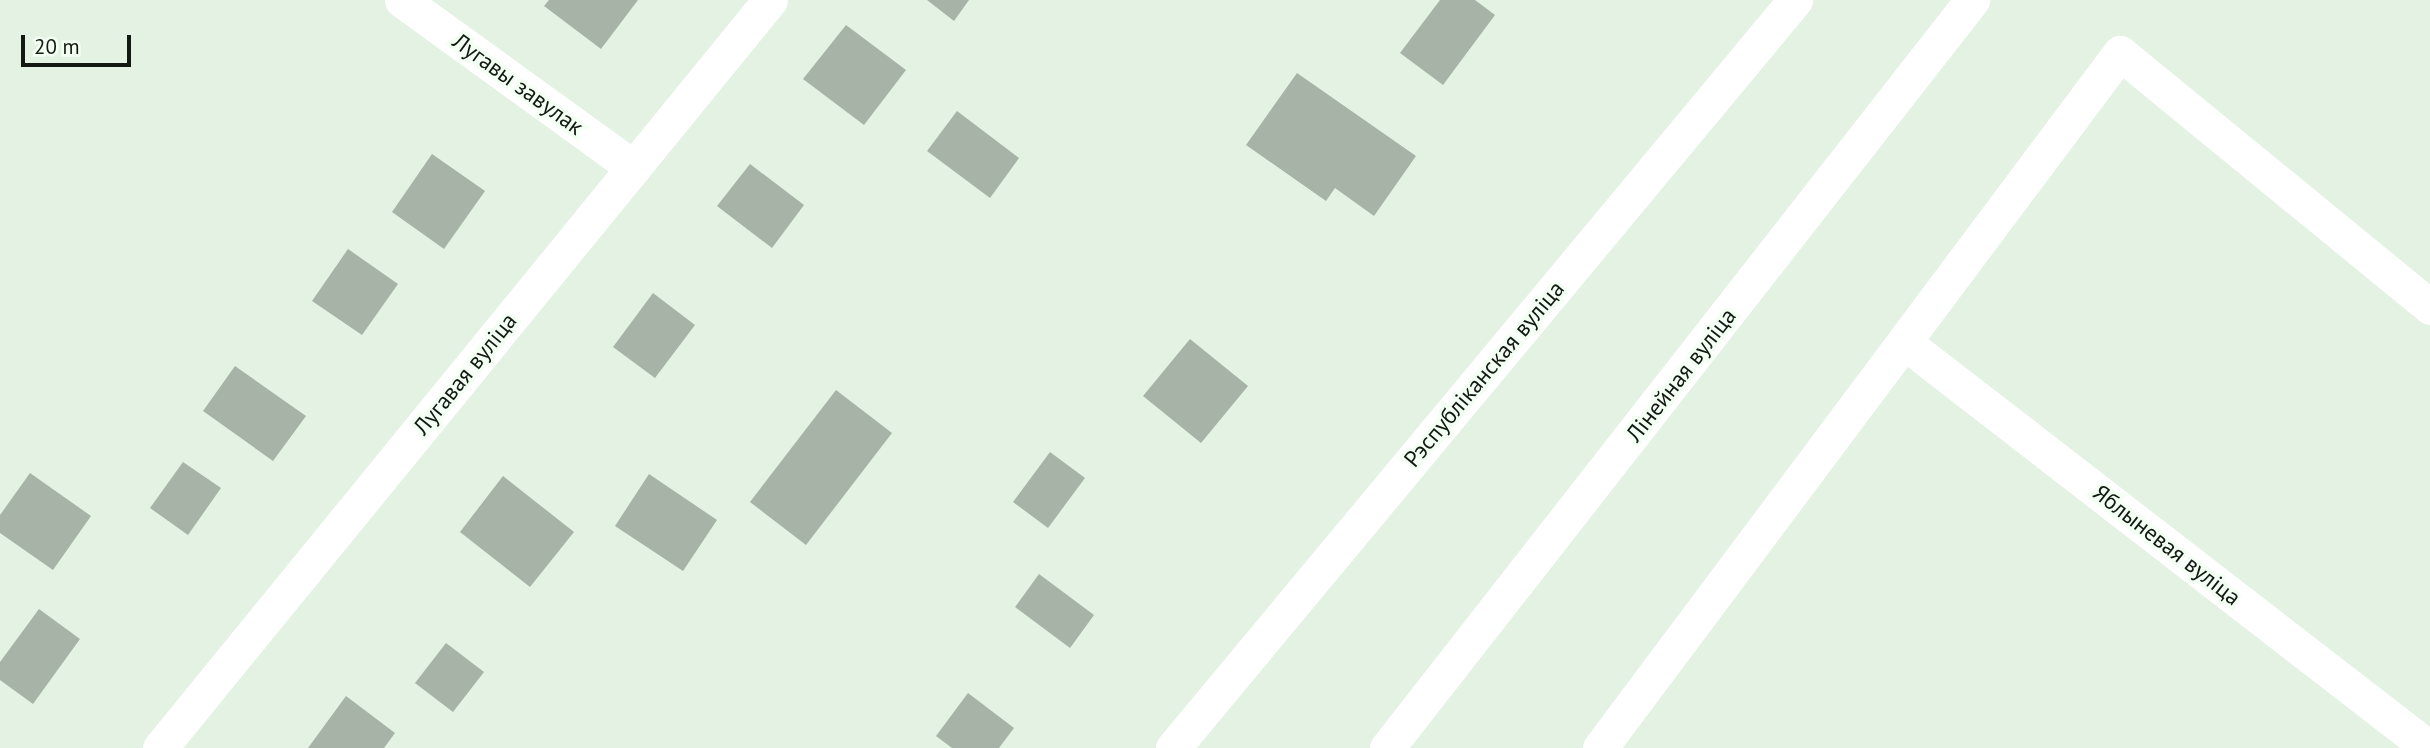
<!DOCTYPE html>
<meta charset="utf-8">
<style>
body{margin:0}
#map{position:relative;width:2430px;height:748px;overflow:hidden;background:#e4f2e4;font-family:"PT Sans",sans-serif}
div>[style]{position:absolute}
.building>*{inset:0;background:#a6b3a6}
.minor>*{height:35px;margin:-17.5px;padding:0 17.5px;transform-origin:17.5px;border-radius:17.5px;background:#fff}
span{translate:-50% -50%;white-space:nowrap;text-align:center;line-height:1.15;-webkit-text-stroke:7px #f3fff3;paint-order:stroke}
.street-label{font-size:23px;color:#131813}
.scale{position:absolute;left:21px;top:35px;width:110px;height:32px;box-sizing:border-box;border:4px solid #131813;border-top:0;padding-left:9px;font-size:21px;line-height:24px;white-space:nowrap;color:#131813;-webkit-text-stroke:5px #f3fff3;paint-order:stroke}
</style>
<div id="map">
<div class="building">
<div style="clip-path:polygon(549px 0,638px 0,601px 49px,544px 6px)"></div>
<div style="clip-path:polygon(927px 0,969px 0,954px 21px)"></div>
<div style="clip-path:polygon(1440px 0,1475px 0,1495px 15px,1443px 85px,1400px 53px)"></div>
<div style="clip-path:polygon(846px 25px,906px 70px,864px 125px,803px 79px)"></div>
<div style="clip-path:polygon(1297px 73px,1416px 156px,1374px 216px,1335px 188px,1326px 201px,1246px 145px)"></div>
<div style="clip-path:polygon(957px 111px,1019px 158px,990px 198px,927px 151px)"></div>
<div style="clip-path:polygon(432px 154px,485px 191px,444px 249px,392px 212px)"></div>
<div style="clip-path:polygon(750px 164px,804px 205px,772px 248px,717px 206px)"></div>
<div style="clip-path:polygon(348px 249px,398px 284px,362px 335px,312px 301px)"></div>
<div style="clip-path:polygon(653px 293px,695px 325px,655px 378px,613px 347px)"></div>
<div style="clip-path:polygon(1190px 339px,1248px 386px,1201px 443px,1143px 396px)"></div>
<div style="clip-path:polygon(235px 366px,306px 416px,273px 461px,203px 411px)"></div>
<div style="clip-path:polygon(836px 390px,892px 433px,806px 545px,750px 502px)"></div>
<div style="clip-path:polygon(1050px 452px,1085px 478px,1048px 528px,1013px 502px)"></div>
<div style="clip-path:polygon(183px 462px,221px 488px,188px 535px,150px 508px)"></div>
<div style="clip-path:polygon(30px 473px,91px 516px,53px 570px,0 533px,0 515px)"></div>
<div style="clip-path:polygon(649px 474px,717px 520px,683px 571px,615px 526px)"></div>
<div style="clip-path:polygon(503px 476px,574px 532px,530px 587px,460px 532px)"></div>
<div style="clip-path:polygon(1039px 574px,1094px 615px,1070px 648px,1015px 607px)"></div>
<div style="clip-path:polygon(39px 609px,80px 639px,33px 704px,0 680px,0 662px)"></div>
<div style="clip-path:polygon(446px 643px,484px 672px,453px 712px,415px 683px)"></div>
<div style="clip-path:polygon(968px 693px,1014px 728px,999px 748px,952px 748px,936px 736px)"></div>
<div style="clip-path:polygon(346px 696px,395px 733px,384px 748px,308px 748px)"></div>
</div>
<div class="minor">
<div style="left:402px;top:0;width:286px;rotate:35.9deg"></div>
<div style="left:1904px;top:342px;width:664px;rotate:37.72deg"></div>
<div style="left:160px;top:748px;width:965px;rotate:-50.8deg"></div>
<div style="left:1173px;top:748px;width:973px;rotate:-50.25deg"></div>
<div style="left:1387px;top:748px;width:950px;rotate:-51.97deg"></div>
<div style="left:1600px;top:748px;width:868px;rotate:-53.2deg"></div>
<div style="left:2120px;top:53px;width:401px;rotate:39.3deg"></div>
</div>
<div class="street-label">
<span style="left:518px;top:84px;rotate:36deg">Лугавы завулак</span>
<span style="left:465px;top:374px;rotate:-51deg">Лугавая вуліца</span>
<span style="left:1484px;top:374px;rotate:-50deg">Рэспубліканская вуліца</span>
<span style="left:1681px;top:375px;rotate:-52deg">Лінейная вуліца</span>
<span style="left:2167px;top:545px;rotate:38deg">Яблыневая вуліца</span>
</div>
<div class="scale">20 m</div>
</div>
